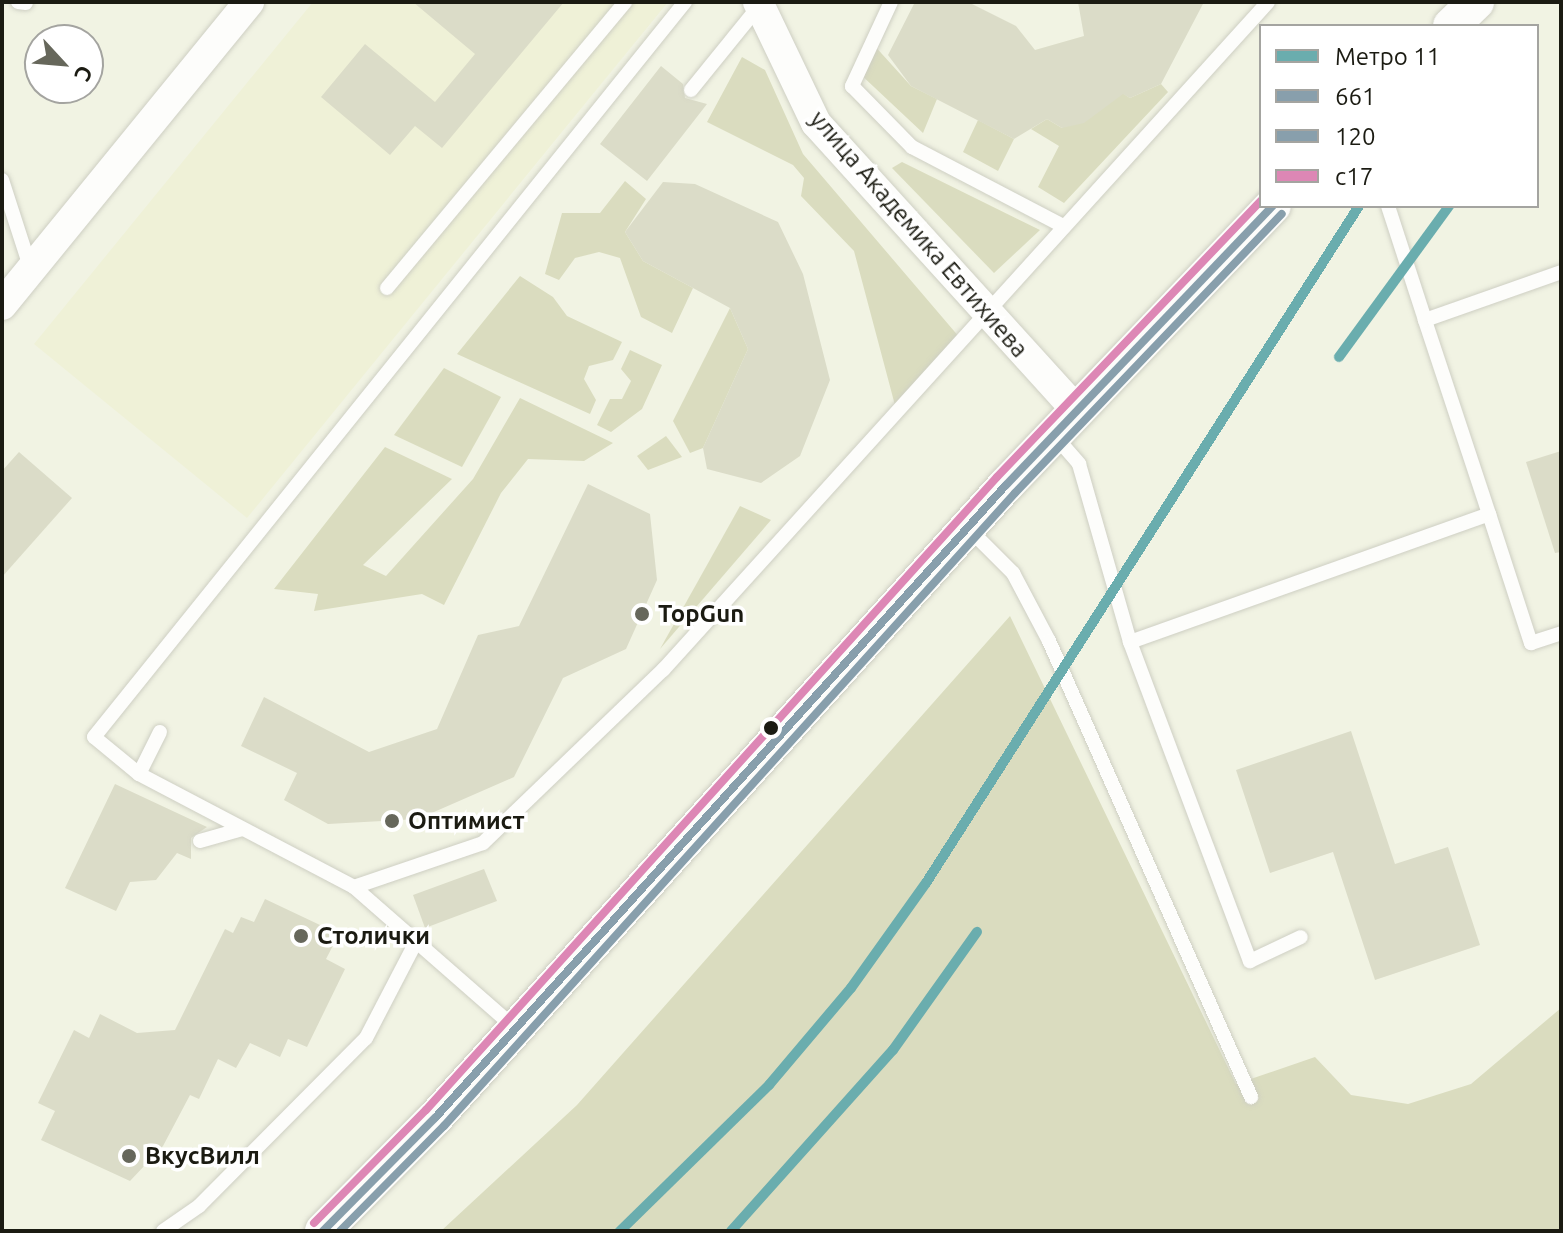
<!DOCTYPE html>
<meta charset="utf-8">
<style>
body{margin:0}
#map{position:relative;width:1563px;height:1233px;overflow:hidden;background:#f1f3e3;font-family:Ubuntu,sans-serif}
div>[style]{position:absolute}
.built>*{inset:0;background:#eff1d7}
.green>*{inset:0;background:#dadcbf}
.building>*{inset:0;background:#dbdcc8}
.roads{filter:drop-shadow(0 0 2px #cecfc3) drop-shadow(0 0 2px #cecfc3)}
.service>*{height:14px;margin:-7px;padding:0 7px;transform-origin:7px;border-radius:7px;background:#fdfdfb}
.minor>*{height:30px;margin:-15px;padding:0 15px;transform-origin:15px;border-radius:15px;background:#fdfdfb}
.tertiary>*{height:36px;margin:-18px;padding:0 18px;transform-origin:18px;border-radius:18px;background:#fdfdfb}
.bus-1>*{height:8px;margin:-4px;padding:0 4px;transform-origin:4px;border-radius:4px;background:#889fac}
.bus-2>*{height:8px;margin:-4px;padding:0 4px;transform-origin:4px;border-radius:4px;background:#889fac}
.bus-3>*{height:8px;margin:-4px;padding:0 4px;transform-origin:4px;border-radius:4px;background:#dd87b5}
.metro-1>*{height:10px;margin:-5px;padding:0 5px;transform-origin:5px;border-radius:5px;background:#6aadae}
.dots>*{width:22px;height:22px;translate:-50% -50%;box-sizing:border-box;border:4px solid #fff;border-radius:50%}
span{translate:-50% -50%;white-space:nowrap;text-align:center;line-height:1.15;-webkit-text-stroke:7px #fff;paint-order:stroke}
.street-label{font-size:24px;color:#1b1b12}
.poi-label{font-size:24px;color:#1b1b12;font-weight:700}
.left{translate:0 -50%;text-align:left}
.frame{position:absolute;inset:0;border:4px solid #1b1b12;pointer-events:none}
.legend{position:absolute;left:1259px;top:24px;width:280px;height:184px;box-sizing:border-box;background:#fff;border:2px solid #a4a4a0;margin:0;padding:10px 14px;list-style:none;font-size:24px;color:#1b1b12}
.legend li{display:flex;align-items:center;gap:16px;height:40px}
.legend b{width:40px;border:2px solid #a4a4a0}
.north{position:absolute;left:24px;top:24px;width:80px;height:80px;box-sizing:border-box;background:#fff;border:2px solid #a4a4a0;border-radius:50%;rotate:116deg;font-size:22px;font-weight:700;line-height:32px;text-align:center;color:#1b1b12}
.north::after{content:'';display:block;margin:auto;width:28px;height:36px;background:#66675b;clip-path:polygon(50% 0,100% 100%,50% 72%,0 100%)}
</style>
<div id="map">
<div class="built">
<div style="clip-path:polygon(313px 2px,668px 2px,247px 518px,34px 344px)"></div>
</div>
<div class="green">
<div style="clip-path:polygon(872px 43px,911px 86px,937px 99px,923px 133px,858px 72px)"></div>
<div style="clip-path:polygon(742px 57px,765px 70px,803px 154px,960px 338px,896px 409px,854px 251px,801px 196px,804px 178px,793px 165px,707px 122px)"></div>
<div style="clip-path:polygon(1107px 83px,1130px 98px,1161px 84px,1168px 92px,1064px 203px,1038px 187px,1059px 146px,1031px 129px,1047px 119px,1062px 128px)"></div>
<div style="clip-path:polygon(978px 120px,1014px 139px,998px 171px,963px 152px)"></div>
<div style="clip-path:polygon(902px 162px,1040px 230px,994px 273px,892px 168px)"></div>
<div style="clip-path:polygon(625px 181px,646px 199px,625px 232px,643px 261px,693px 288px,672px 333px,641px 317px,620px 258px,599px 252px,575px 258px,559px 280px,545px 274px,562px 213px,600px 213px)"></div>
<div style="clip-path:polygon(520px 276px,553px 297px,567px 316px,622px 342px,613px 360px,589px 366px,584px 379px,596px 400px,590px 414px,457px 354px)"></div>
<div style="clip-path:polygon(730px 308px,748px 349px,703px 448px,690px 453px,673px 421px)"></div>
<div style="clip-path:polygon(630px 350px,662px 365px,642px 409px,611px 432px,597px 425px,610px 399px,622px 399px,631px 381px,621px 369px)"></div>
<div style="clip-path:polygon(444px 368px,501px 397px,462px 467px,394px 435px)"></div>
<div style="clip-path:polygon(520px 398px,613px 443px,584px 461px,528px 459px,501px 493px,444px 605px,422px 594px,314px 611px,318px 594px,274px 589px,385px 447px,452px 479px,363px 565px,386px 576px,473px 479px)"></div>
<div style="clip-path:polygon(666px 436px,682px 457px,648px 470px,637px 456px)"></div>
<div style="clip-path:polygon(740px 506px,771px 520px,660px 649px)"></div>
<div style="clip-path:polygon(1010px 616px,1236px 1084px,1315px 1057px,1351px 1095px,1408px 1104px,1471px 1084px,1561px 1008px,1561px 1231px,441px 1231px,577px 1105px)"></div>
</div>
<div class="building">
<div style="clip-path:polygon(413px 2px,564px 2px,442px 148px,415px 126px,390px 155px,321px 97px,365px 44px,435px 102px,475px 54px)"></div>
<div style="clip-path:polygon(915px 2px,968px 2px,1016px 26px,1035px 50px,1084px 36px,1078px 2px,1204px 2px,1161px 84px,1130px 98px,1123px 94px,1084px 123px,1062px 128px,1047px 119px,1014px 139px,911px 86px,888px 55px)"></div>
<div style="clip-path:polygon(661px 66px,683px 84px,685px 98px,707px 104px,647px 181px,600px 144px)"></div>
<div style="clip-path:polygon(663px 182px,695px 184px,778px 222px,803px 274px,830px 380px,800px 456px,761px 483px,707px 469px,703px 448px,748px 349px,730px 308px,643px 261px,625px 232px)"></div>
<div style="clip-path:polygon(1561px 451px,1561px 552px,1555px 553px,1526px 462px)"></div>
<div style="clip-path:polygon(19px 452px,72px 498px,2px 577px,2px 471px)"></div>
<div style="clip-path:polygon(588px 484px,650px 514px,657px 580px,626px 649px,563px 678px,514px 777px,418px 819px,328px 824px,284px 800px,297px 773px,241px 746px,264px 697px,369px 752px,437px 729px,478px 635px,519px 626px)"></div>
<div style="clip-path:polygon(1351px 731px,1395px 864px,1448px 847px,1480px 945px,1375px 980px,1333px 852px,1270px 873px,1236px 770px)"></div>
<div style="clip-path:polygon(115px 784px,207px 827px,191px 838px,191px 859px,177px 853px,156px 880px,130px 882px,116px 911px,65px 888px)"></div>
<div style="clip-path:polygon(484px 869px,497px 901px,425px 928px,413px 895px)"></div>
<div style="clip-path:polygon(265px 899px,339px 934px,326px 959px,345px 969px,307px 1047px,288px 1039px,280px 1057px,250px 1043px,236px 1068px,218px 1059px,199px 1099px,190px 1095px,163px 1146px,130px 1181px,41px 1140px,55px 1111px,38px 1103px,74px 1030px,89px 1038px,100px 1014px,137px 1033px,175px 1030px,225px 929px,233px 933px,241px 917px,254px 922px)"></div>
</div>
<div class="roads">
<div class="service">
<div style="left:18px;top:2px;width:8px;rotate:7deg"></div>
<div style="left:891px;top:2px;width:93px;rotate:114.9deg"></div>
<div style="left:852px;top:86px;width:86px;rotate:45.5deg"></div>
<div style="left:912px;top:147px;width:170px;rotate:27.6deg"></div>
<div style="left:691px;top:90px;width:108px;rotate:-51deg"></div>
<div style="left:2px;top:180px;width:95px;rotate:72.1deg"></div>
<div style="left:1388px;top:206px;width:120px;rotate:72deg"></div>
<div style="left:387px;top:288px;width:372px;rotate:-50.2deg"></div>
<div style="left:1055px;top:436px;width:37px;rotate:49deg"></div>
<div style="left:1079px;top:464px;width:185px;rotate:74deg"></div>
<div style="left:1130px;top:642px;width:341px;rotate:69.4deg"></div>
<div style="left:1250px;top:961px;width:56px;rotate:-25.2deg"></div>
<div style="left:1489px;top:514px;width:136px;rotate:72deg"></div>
<div style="left:1531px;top:643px;width:32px;rotate:-18deg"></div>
<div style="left:968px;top:528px;width:64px;rotate:45deg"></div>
<div style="left:1013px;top:573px;width:77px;rotate:62.1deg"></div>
<div style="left:1049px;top:641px;width:499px;rotate:66.1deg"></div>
<div style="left:1130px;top:642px;width:381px;rotate:-19.6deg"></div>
<div style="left:1489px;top:514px;width:204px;rotate:-108.3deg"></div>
<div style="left:1425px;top:320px;width:144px;rotate:-19.4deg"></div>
<div style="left:160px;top:732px;width:47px;rotate:116.6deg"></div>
<div style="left:139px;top:774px;width:243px;rotate:27.7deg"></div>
<div style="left:354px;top:887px;width:215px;rotate:41.2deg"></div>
<div style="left:139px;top:774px;width:58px;rotate:-140.6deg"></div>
<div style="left:94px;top:737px;width:943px;rotate:-51.2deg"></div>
<div style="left:200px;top:841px;width:44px;rotate:-15.9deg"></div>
<div style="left:354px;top:887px;width:136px;rotate:-18.8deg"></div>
<div style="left:483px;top:843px;width:250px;rotate:-43.9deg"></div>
<div style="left:663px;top:670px;width:901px;rotate:-47.83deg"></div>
<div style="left:163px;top:1231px;width:44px;rotate:-34.8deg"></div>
<div style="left:199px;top:1206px;width:237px;rotate:-45.2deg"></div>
<div style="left:366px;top:1038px;width:113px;rotate:-62.5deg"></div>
</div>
<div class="minor">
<div style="left:758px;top:2px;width:134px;rotate:64.4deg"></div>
<div style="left:816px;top:123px;width:389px;rotate:47.8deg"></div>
<div style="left:2px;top:305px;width:391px;rotate:-50.8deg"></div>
</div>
<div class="tertiary">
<div style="left:1451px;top:26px;width:35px;rotate:-44deg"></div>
<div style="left:323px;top:1231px;width:159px;rotate:-45.3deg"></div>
<div style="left:435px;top:1118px;width:852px;rotate:-47.95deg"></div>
<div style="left:1006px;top:485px;width:386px;rotate:-46.3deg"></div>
</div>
</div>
<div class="bus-1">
<div style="left:323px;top:1231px;width:159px;rotate:-45.3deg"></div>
<div style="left:435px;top:1118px;width:852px;rotate:-47.95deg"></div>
<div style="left:1006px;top:485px;width:386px;rotate:-46.3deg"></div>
</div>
<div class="bus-2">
<div style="left:340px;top:1231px;width:148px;rotate:-45.3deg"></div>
<div style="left:444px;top:1126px;width:852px;rotate:-47.95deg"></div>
<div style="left:1015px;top:493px;width:386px;rotate:-46.3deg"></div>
</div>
<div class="bus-3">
<div style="left:314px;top:1223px;width:159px;rotate:-45.3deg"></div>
<div style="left:426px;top:1110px;width:852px;rotate:-47.95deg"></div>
<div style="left:997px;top:477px;width:382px;rotate:-46.3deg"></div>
</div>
<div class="metro-1">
<div style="left:1339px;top:357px;width:187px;rotate:-53.9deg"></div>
<div style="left:620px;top:1231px;width:209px;rotate:-44.4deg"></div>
<div style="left:769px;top:1085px;width:127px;rotate:-49.8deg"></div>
<div style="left:851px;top:988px;width:129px;rotate:-54.5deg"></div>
<div style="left:926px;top:883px;width:804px;rotate:-57.4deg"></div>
<div style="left:731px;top:1231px;width:243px;rotate:-48.2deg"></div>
<div style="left:893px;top:1050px;width:145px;rotate:-54.6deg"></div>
</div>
<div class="dots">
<div style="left:642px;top:614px;background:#66675b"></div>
<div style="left:771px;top:728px;background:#1b1b12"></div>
<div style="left:392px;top:821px;background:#66675b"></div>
<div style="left:301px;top:936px;background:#66675b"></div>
<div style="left:129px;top:1156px;background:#66675b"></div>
</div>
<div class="street-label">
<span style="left:919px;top:234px;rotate:49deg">улица Академика Евтихиева</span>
</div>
<div class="poi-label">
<span class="left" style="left:658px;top:614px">TopGun</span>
<span class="left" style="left:408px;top:821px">Оптимист</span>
<span class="left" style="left:317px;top:936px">Столички</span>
<span class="left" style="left:145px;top:1156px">ВкусВилл</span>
</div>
<div class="frame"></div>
<ul class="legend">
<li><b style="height:10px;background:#6aadae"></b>Метро 11</li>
<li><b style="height:10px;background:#889fac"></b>661</li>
<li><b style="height:10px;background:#889fac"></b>120</li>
<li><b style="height:10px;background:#dd87b5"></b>с17</li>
</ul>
<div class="north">С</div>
</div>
